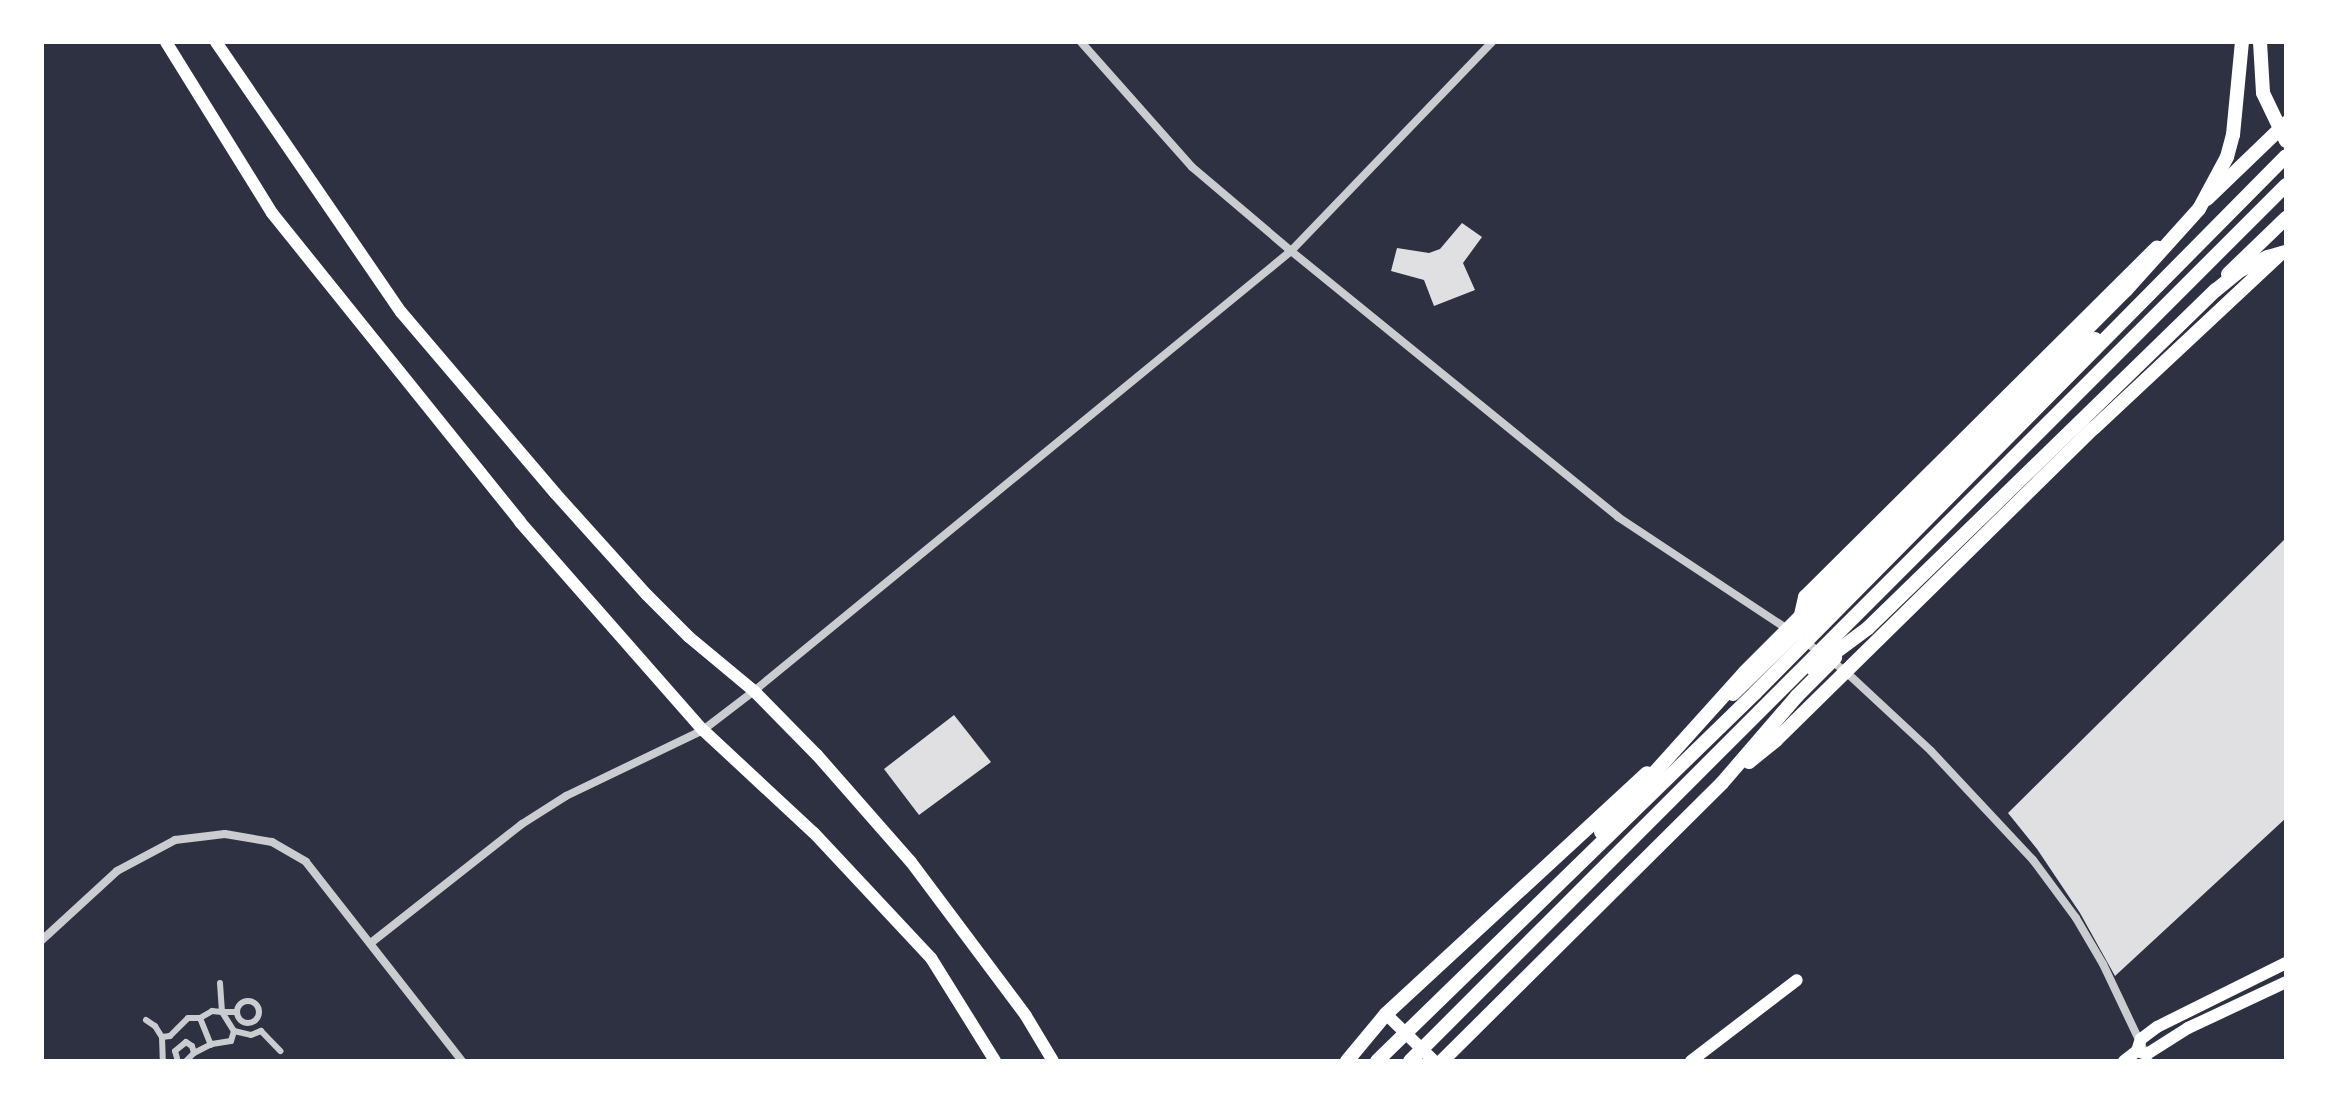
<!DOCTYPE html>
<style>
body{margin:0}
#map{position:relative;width:2328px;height:1103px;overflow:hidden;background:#2d3142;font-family:Manrope,sans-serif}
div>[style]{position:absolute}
.building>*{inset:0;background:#e0e0e3}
.pedestrian>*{height:6px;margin:-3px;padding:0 3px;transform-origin:3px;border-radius:3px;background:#caccd0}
.pedestrian>.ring{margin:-3px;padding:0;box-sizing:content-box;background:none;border:6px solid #caccd0;border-radius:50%}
.minor>*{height:8px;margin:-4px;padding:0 4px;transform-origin:4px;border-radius:4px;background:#caccd0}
.secondary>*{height:12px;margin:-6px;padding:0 6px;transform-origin:6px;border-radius:6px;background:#fff}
.primary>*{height:14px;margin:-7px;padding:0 7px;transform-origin:7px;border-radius:7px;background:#fff}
.trunk>*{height:14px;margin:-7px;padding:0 7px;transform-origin:7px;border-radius:7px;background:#fff}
span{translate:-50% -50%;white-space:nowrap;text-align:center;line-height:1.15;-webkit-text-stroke:8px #fff;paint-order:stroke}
.frame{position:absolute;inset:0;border:44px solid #fff;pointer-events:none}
</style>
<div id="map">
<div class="building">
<div style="clip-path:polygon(1462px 223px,1482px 237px,1463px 263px,1475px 290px,1434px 306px,1424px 280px,1391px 271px,1397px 248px,1429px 253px,1440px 249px)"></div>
<div style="clip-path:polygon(2286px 538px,2286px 818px,2115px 976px,2080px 913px,2037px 849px,2008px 813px)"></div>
<div style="clip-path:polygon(954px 715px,991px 762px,919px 815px,884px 769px)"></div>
</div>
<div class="pedestrian">
<div class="ring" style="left:237px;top:1001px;width:16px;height:16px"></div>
<div style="left:236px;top:1012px;width:14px;rotate:180deg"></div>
<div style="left:222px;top:1012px;width:22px;rotate:58deg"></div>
<div style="left:234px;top:1031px;width:17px;rotate:13deg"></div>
<div style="left:251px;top:1035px;width:11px;rotate:-22deg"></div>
<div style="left:261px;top:1031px;width:28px;rotate:46deg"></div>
<div style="left:200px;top:1018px;width:29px;rotate:68deg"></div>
<div style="left:146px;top:1020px;width:11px;rotate:34deg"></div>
<div style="left:155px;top:1026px;width:13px;rotate:58deg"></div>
<div style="left:162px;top:1037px;width:24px;rotate:88deg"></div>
<div style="left:162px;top:1037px;width:8px;rotate:-7deg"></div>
<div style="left:170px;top:1036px;width:25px;rotate:-45deg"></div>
<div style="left:188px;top:1018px;width:12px"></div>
<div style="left:200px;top:1018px;width:14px;rotate:-30deg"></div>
<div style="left:212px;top:1011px;width:10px;rotate:6deg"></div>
<div style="left:222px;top:1012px;width:29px;rotate:-94deg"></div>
<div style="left:194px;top:1053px;width:20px;rotate:-27deg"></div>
<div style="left:212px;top:1044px;width:19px;rotate:-9deg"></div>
<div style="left:231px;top:1041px;width:10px;rotate:-73deg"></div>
<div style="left:177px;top:1058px;width:7px;rotate:-106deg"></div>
<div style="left:175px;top:1051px;width:14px;rotate:-39deg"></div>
<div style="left:186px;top:1042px;width:7px;rotate:34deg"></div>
<div style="left:192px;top:1046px;width:7px;rotate:74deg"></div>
<div style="left:194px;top:1053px;width:11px;rotate:135deg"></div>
</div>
<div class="minor">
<div style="left:1081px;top:42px;width:167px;rotate:48.4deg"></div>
<div style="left:1192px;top:167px;width:130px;rotate:40.3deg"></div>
<div style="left:1291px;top:251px;width:422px;rotate:39.1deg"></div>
<div style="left:1618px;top:517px;width:205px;rotate:33.5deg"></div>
<div style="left:1803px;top:640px;width:52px;rotate:36.4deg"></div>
<div style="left:1845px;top:671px;width:117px;rotate:42.9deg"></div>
<div style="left:1931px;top:751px;width:149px;rotate:46.9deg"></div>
<div style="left:2033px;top:860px;width:72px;rotate:53.4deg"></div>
<div style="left:2076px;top:918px;width:53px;rotate:59.6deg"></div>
<div style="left:2103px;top:964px;width:107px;rotate:64.6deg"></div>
<div style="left:42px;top:940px;width:102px;rotate:-42.6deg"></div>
<div style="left:117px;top:871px;width:66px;rotate:-28.1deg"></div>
<div style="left:175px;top:840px;width:50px;rotate:-6.8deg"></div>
<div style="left:225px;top:834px;width:48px;rotate:9.7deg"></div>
<div style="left:272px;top:842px;width:39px;rotate:30deg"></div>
<div style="left:306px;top:862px;width:253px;rotate:51.9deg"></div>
<div style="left:372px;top:942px;width:191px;rotate:-38.2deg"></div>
<div style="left:522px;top:824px;width:52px;rotate:-32.5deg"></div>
<div style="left:566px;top:796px;width:152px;rotate:-25.7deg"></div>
<div style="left:703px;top:730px;width:64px;rotate:-37.4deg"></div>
<div style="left:754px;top:691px;width:694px;rotate:-39.33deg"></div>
<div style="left:1291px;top:251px;width:290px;rotate:-46.1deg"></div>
</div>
<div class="secondary">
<div style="left:166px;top:42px;width:201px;rotate:58.2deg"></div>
<div style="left:272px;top:213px;width:396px;rotate:51.2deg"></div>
<div style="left:520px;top:522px;width:277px;rotate:48.7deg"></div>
<div style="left:703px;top:730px;width:151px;rotate:42.9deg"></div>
<div style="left:814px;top:833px;width:171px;rotate:46.9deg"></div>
<div style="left:931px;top:958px;width:121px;rotate:58.1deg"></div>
<div style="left:216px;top:42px;width:327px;rotate:55.6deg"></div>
<div style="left:401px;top:312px;width:238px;rotate:49.6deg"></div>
<div style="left:555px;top:493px;width:137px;rotate:48deg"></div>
<div style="left:647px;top:595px;width:59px;rotate:45deg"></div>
<div style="left:689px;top:637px;width:85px;rotate:39.7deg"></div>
<div style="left:754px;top:691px;width:90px;rotate:45.5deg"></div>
<div style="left:817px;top:755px;width:142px;rotate:48.7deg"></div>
<div style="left:911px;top:862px;width:192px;rotate:53.2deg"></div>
<div style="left:1026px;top:1016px;width:52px;rotate:59deg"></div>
<div style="left:1386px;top:1014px;width:67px;rotate:44.4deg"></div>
<div style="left:2137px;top:1051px;width:10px;rotate:17deg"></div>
<div style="left:2147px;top:1054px;width:49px;rotate:-32.4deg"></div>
<div style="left:2188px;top:1028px;width:108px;rotate:-25.1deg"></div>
<div style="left:1691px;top:1061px;width:133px;rotate:-37.4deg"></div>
<div style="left:2124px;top:1061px;width:16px;rotate:-38deg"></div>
<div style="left:2137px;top:1051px;width:13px;rotate:-72deg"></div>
<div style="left:2141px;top:1039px;width:20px;rotate:-37deg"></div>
<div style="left:2157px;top:1027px;width:144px;rotate:-26.4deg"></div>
</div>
<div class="primary">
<div style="left:2207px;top:199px;width:110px;rotate:-43.9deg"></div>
<div style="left:2228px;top:274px;width:81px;rotate:-44deg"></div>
<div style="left:1800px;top:619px;width:23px;rotate:-77deg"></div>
<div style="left:1805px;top:597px;width:496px;rotate:-44.8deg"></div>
<div style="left:1733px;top:694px;width:507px;rotate:-44.44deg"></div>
<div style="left:1749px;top:762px;width:35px;rotate:-39deg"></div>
<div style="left:1776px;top:740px;width:445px;rotate:-44.5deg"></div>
<div style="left:2094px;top:428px;width:255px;rotate:-43.1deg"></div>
<div style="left:1347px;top:1061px;width:61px;rotate:-50.3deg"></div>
<div style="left:1386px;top:1014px;width:355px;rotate:-42.7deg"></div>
<div style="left:1442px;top:1061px;width:395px;rotate:-44.8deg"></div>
<div style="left:1722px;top:783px;width:115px;rotate:-49.2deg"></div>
<div style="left:1797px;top:696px;width:54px;rotate:-45deg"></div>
</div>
<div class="trunk">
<div style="left:2260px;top:42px;width:51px;rotate:86.6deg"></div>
<div style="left:2263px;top:93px;width:53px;rotate:64.4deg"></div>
<div style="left:1813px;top:669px;width:69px;rotate:-36.7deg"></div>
<div style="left:1868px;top:628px;width:485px;rotate:-44.2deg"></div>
<div style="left:2216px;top:290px;width:32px;rotate:-39deg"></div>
<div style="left:2241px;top:270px;width:30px;rotate:-26deg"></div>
<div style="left:2268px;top:257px;width:19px;rotate:-16deg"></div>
<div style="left:1601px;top:832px;width:215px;rotate:-48deg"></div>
<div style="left:1745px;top:672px;width:540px;rotate:-45.08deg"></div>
<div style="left:2126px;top:290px;width:109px;rotate:-48deg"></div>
<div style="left:2199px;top:209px;width:59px;rotate:-61.7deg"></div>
<div style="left:2227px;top:157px;width:23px;rotate:-75deg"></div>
<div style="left:2233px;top:135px;width:93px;rotate:-84.5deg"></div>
<div style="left:1377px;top:1061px;width:528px;rotate:-44.23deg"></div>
<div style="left:1755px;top:693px;width:755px;rotate:-45.32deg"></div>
<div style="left:1410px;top:1061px;width:1239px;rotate:-45deg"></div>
</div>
<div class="frame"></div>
</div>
